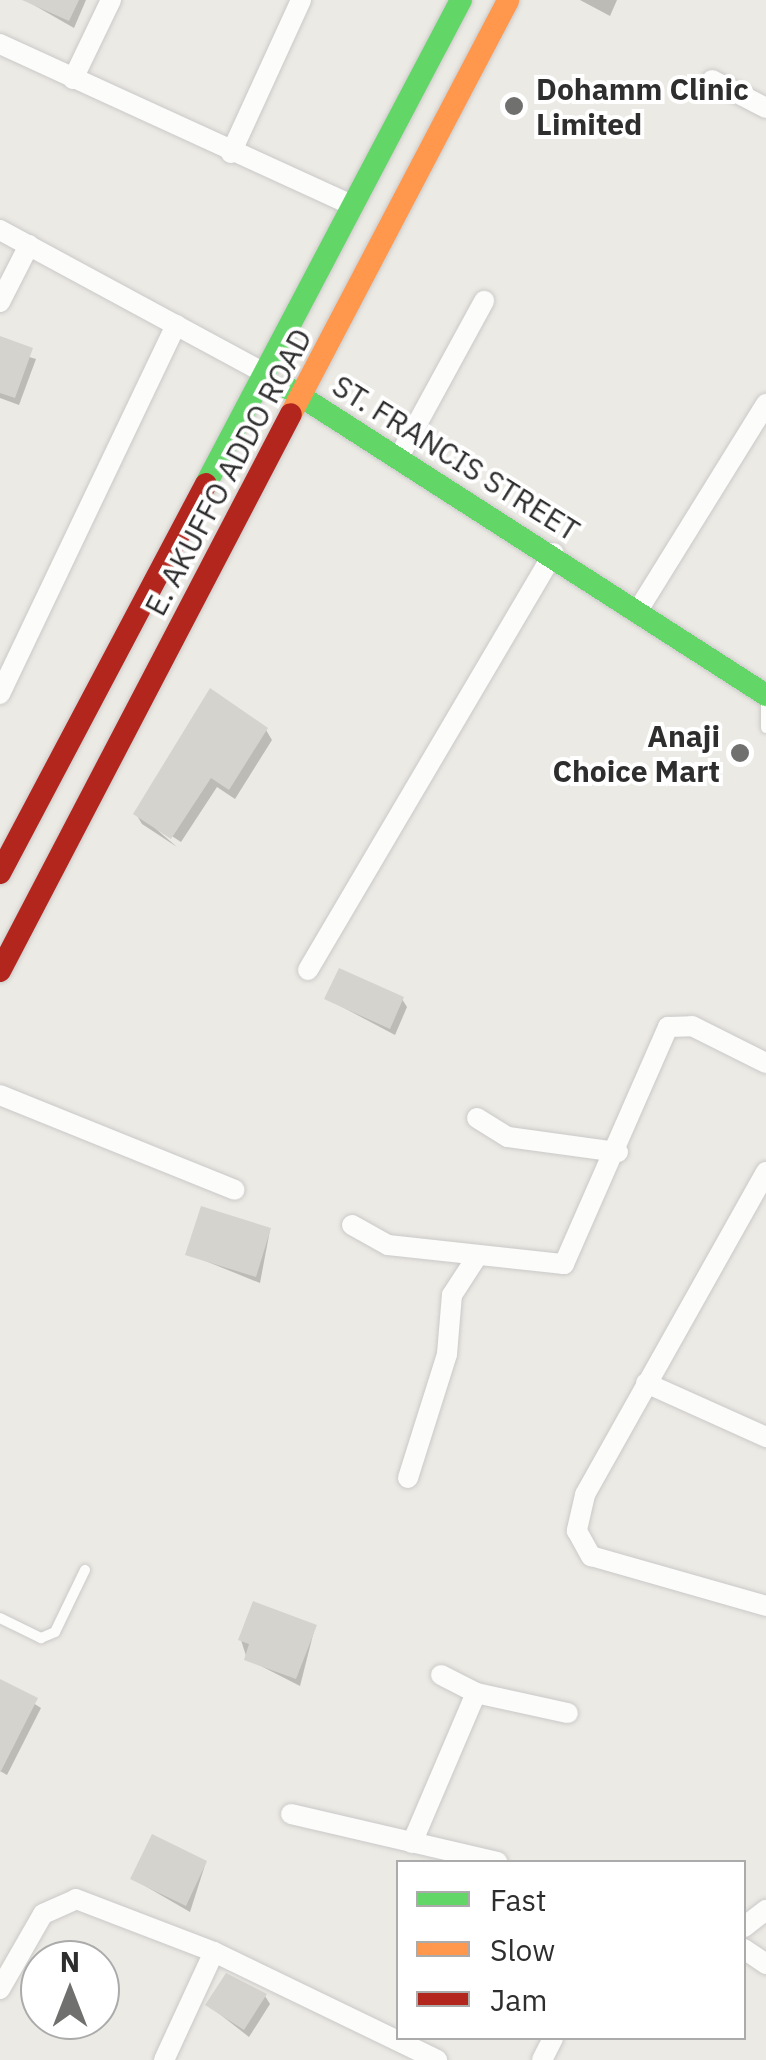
<!DOCTYPE html>
<style>
body{margin:0}
#map{position:relative;width:766px;height:2060px;overflow:hidden;background:#eceae4;font-family:"IBM Plex Sans",sans-serif}
div>[style]{position:absolute}
.shadow>*{inset:0;background:#0003}
.building>*{inset:0;background:#d5d3ce}
.roads{filter:drop-shadow(0 0 2px #cac9c9) drop-shadow(0 0 2px #cac9c9)}
.lane>*{height:10px;margin:-5px;padding:0 5px;transform-origin:5px;border-radius:5px;background:#fcfcfb}
.street>*{height:20px;margin:-10px;padding:0 10px;transform-origin:10px;border-radius:10px;background:#fcfcfb}
.fast>*{height:22px;margin:-11px;padding:0 11px;transform-origin:11px;border-radius:11px;background:#63d668}
.slow>*{height:22px;margin:-11px;padding:0 11px;transform-origin:11px;border-radius:11px;background:#ff974d}
.jam>*{height:22px;margin:-11px;padding:0 11px;transform-origin:11px;border-radius:11px;background:#b3261e}
.dots>*{width:28px;height:28px;translate:-50% -50%;box-sizing:border-box;border:5px solid #fff;border-radius:50%}
span{translate:-50% -50%;white-space:nowrap;text-align:center;line-height:1.15;-webkit-text-stroke:8px #fff;paint-order:stroke}
.poi-label{font-size:30px;color:#2e2e2e;font-weight:700}
.left{translate:0 -50%;text-align:left}
.right{translate:-100% -50%;text-align:right}
.street-label{font-size:30px;color:#2e2e2e}
.legend{position:absolute;left:396px;top:1860px;width:350px;height:180px;box-sizing:border-box;background:#fff;border:2px solid #ababab;margin:0;padding:12px 18px;list-style:none;font-size:30px;color:#2e2e2e}
.legend li{display:flex;align-items:center;gap:20px;height:50px}
.legend b{width:50px;border:2px solid #ababab}
.north{position:absolute;left:20px;top:1940px;width:100px;height:100px;box-sizing:border-box;background:#fff;border:2px solid #ababab;border-radius:50%;rotate:0deg;font-size:28px;font-weight:700;line-height:40px;text-align:center;color:#2e2e2e}
.north::after{content:'';display:block;margin:auto;width:35px;height:45px;background:#70706e;clip-path:polygon(50% 0,100% 100%,50% 72%,0 100%)}
</style>
<div id="map">
<div class="shadow">
<div style="clip-path:polygon(25px 0,86px 0,74px 28px)"></div>
<div style="clip-path:polygon(580px 0,617px 0,610px 16px)"></div>
<div style="clip-path:polygon(0 348px,36px 359px,19px 405px,0 398px)"></div>
<div style="clip-path:polygon(266px 730px,272px 740px,235px 799px,217px 787px,181px 842px,141px 816px,177px 847px,142px 824px,136px 814px)"></div>
<div style="clip-path:polygon(327px 999px,402px 999px,407px 1007px,395px 1035px)"></div>
<div style="clip-path:polygon(270px 1230px,260px 1283px,188px 1254px)"></div>
<div style="clip-path:polygon(315px 1627px,300px 1686px,247px 1659px,241px 1640px)"></div>
<div style="clip-path:polygon(0 1682px,41px 1708px,7px 1775px,0 1771px)"></div>
<div style="clip-path:polygon(206px 1862px,190px 1912px,133px 1879px)"></div>
<div style="clip-path:polygon(265px 1996px,270px 2004px,249px 2037px,208px 2005px)"></div>
</div>
<div class="building">
<div style="clip-path:polygon(22px 0,79px 0,69px 21px)"></div>
<div style="clip-path:polygon(0 336px,33px 348px,15px 398px,0 393px)"></div>
<div style="clip-path:polygon(210px 688px,268px 728px,229px 790px,211px 778px,171px 839px,133px 814px)"></div>
<div style="clip-path:polygon(339px 968px,404px 997px,390px 1029px,324px 999px)"></div>
<div style="clip-path:polygon(201px 1206px,271px 1228px,256px 1277px,185px 1255px)"></div>
<div style="clip-path:polygon(253px 1601px,317px 1625px,296px 1679px,244px 1660px,249px 1644px,238px 1640px)"></div>
<div style="clip-path:polygon(0 1679px,38px 1698px,0 1773px)"></div>
<div style="clip-path:polygon(152px 1834px,207px 1861px,186px 1906px,130px 1879px)"></div>
<div style="clip-path:polygon(226px 1973px,267px 1994px,244px 2030px,205px 2005px)"></div>
</div>
<div class="roads">
<div class="lane">
<div style="left:766px;top:704px;width:24px;rotate:90deg"></div>
<div style="left:0;top:1618px;width:46px;rotate:26deg"></div>
<div style="left:41px;top:1638px;width:15px;rotate:-23deg"></div>
<div style="left:55px;top:1632px;width:69px;rotate:-64.2deg"></div>
</div>
<div class="street">
<div style="left:0;top:44px;width:384px;rotate:24.6deg"></div>
<div style="left:73px;top:79px;width:88px;rotate:-64.3deg"></div>
<div style="left:712px;top:80px;width:61px;rotate:27.4deg"></div>
<div style="left:231px;top:153px;width:168px;rotate:-65.4deg"></div>
<div style="left:0;top:230px;width:300px;rotate:28.4deg"></div>
<div style="left:0;top:302px;width:64px;rotate:-63deg"></div>
<div style="left:399px;top:457px;width:178px;rotate:-61.4deg"></div>
<div style="left:637px;top:612px;width:245px;rotate:-58.2deg"></div>
<div style="left:0;top:694px;width:409px;rotate:-64.5deg"></div>
<div style="left:308px;top:970px;width:484px;rotate:-59.5deg"></div>
<div style="left:0;top:1095px;width:253px;rotate:22deg"></div>
<div style="left:477px;top:1118px;width:36px;rotate:32deg"></div>
<div style="left:508px;top:1137px;width:111px;rotate:7.8deg"></div>
<div style="left:766px;top:1172px;width:370px;rotate:119.3deg"></div>
<div style="left:585px;top:1495px;width:37px;rotate:103deg"></div>
<div style="left:577px;top:1531px;width:29px;rotate:61deg"></div>
<div style="left:591px;top:1556px;width:182px;rotate:15.9deg"></div>
<div style="left:352px;top:1225px;width:41px;rotate:29.1deg"></div>
<div style="left:388px;top:1245px;width:177px;rotate:6.2deg"></div>
<div style="left:564px;top:1264px;width:259px;rotate:-66.3deg"></div>
<div style="left:668px;top:1027px;width:24px;rotate:-2deg"></div>
<div style="left:692px;top:1026px;width:83px;rotate:26.6deg"></div>
<div style="left:646px;top:1383px;width:132px;rotate:24.2deg"></div>
<div style="left:408px;top:1478px;width:130px;rotate:-72.5deg"></div>
<div style="left:447px;top:1354px;width:59px;rotate:-85.2deg"></div>
<div style="left:452px;top:1295px;width:44px;rotate:-57deg"></div>
<div style="left:441px;top:1675px;width:39px;rotate:27deg"></div>
<div style="left:291px;top:1814px;width:212px;rotate:13.1deg"></div>
<div style="left:412px;top:1843px;width:163px;rotate:-66.9deg"></div>
<div style="left:476px;top:1693px;width:94px;rotate:12.3deg"></div>
<div style="left:744px;top:1927px;width:28px;rotate:-38deg"></div>
<div style="left:744px;top:1949px;width:27px;rotate:34deg"></div>
<div style="left:0;top:1989px;width:86px;rotate:-60.2deg"></div>
<div style="left:43px;top:1914px;width:36px;rotate:-24deg"></div>
<div style="left:76px;top:1899px;width:148px;rotate:21deg"></div>
<div style="left:214px;top:1952px;width:248px;rotate:25.8deg"></div>
<div style="left:164px;top:2060px;width:119px;rotate:-65.2deg"></div>
<div style="left:542px;top:2060px;width:25px;rotate:-63deg"></div>
</div>
<div class="fast">
<div style="left:288px;top:388px;width:568px;rotate:32.71deg"></div>
<div style="left:206px;top:484px;width:547px;rotate:-62.22deg"></div>
</div>
<div class="slow">
<div style="left:291px;top:414px;width:467px;rotate:-62.3deg"></div>
</div>
<div class="jam">
<div style="left:0;top:873px;width:440px;rotate:-62.1deg"></div>
<div style="left:0;top:971px;width:628px;rotate:-62.42deg"></div>
</div>
</div>
<div class="dots">
<div style="left:514px;top:106px;background:#70706e"></div>
<div style="left:740px;top:753px;background:#70706e"></div>
</div>
<div class="poi-label">
<span class="left" style="left:536px;top:106px">Dohamm Clinic<br>Limited</span>
<span class="right" style="left:720px;top:753px">Anaji<br>Choice Mart</span>
</div>
<div class="street-label">
<span style="left:456px;top:458px;rotate:32deg">ST. FRANCIS STREET</span>
<span style="left:228px;top:472px;rotate:-62deg">E. AKUFFO ADDO ROAD</span>
</div>
<ul class="legend">
<li><b style="height:12px;background:#63d668"></b>Fast</li>
<li><b style="height:12px;background:#ff974d"></b>Slow</li>
<li><b style="height:12px;background:#b3261e"></b>Jam</li>
</ul>
<div class="north">N</div>
</div>
